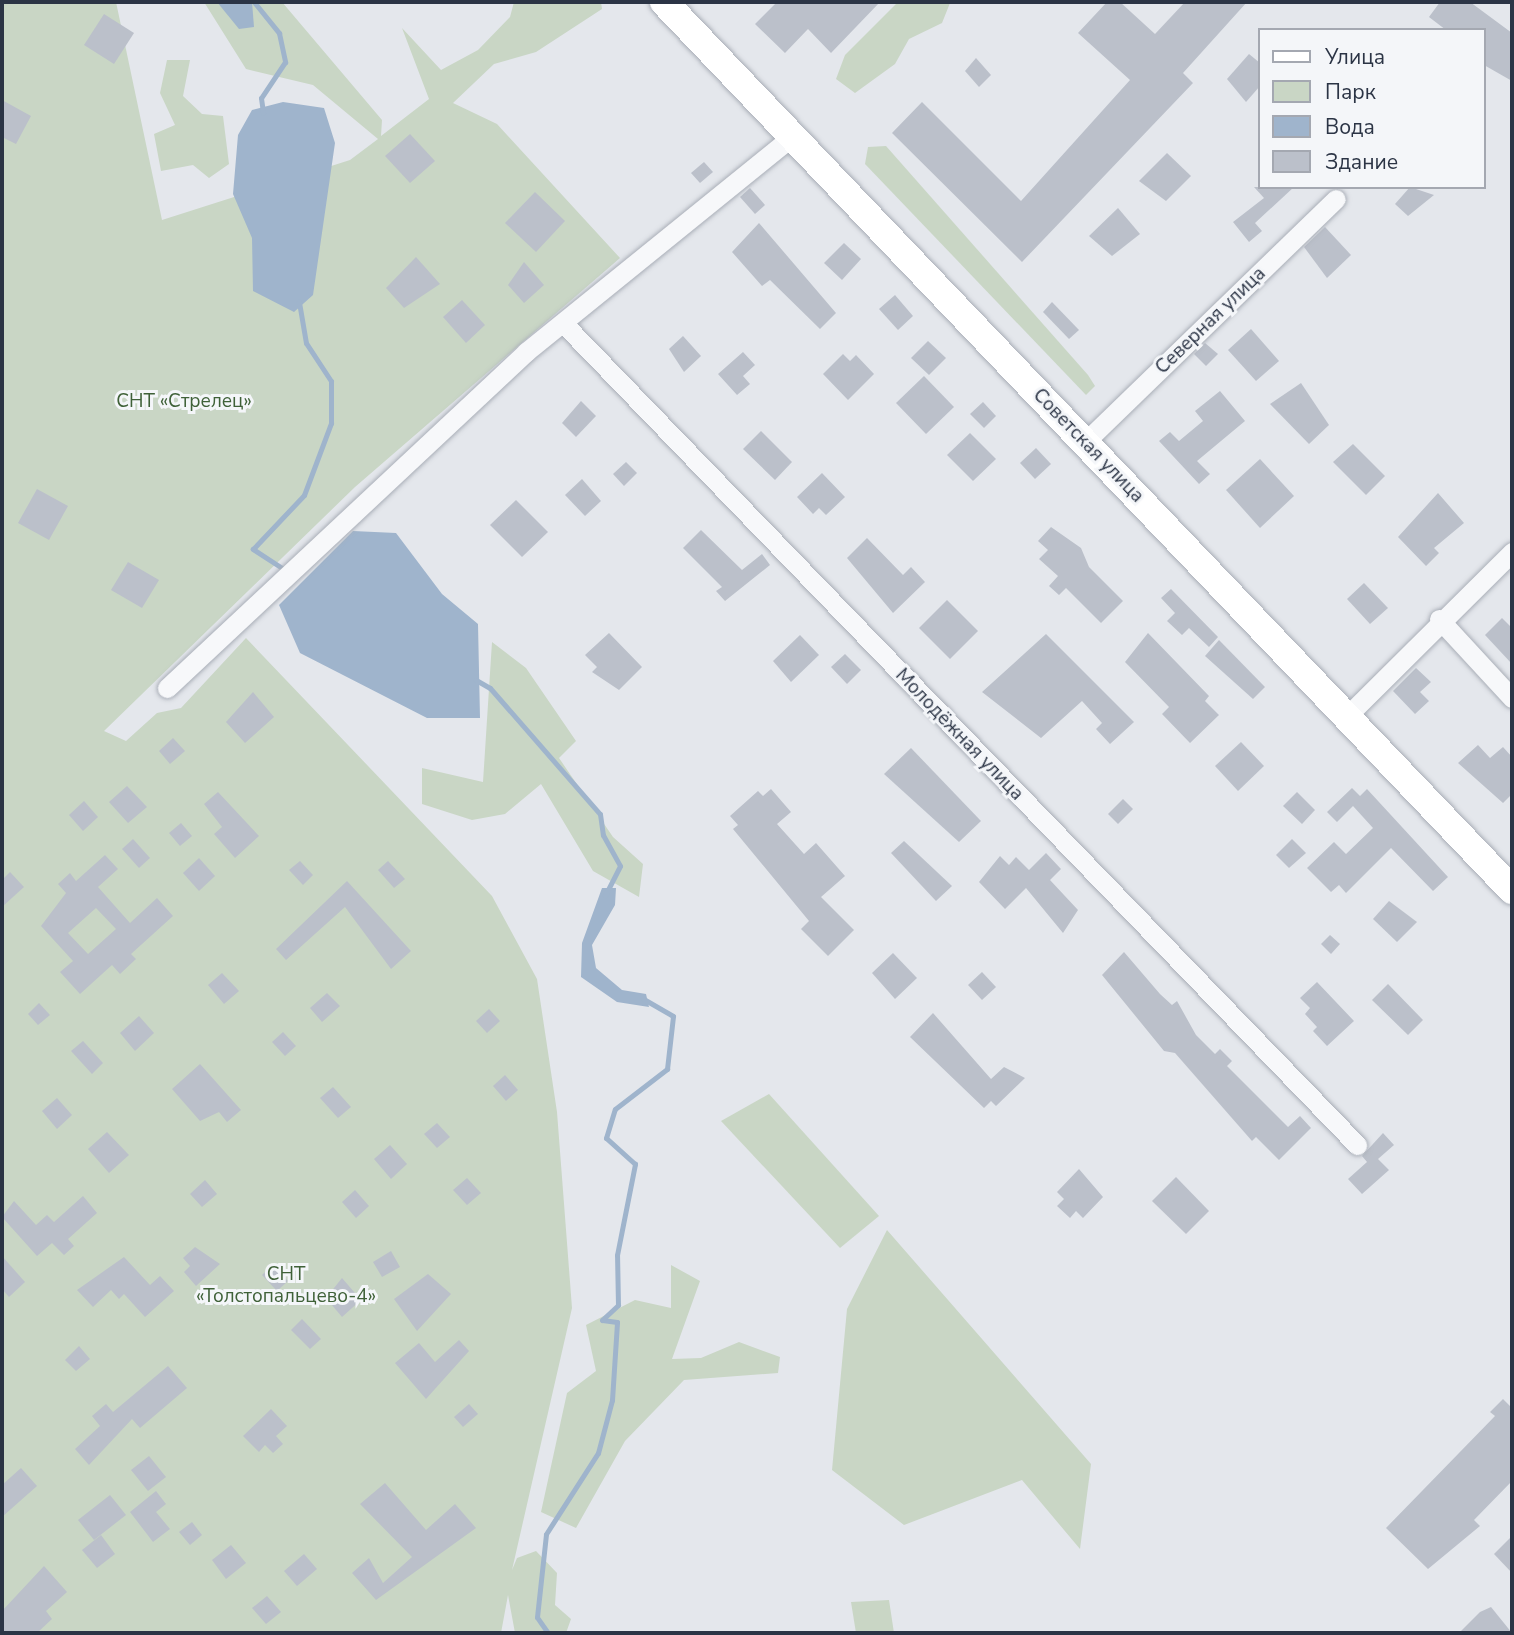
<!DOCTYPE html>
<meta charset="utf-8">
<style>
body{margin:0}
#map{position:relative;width:1514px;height:1635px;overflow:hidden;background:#e4e7ec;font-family:"Nunito Sans",sans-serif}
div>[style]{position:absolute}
.green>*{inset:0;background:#c9d6c5}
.water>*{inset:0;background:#9fb4cc}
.stream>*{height:5px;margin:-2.5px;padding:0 2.5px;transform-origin:2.5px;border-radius:2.5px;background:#9fb4cc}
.building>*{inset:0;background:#bbc0ca}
.roads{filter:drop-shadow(0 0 2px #a9aeb7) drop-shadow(0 0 2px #a9aeb7)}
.street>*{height:19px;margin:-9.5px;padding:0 9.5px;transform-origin:9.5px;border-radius:9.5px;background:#f7f8fa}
.secondary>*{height:28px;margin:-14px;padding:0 14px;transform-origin:14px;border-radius:14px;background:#fff}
span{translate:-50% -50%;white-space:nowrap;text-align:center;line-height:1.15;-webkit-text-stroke:6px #f4f6f9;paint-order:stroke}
.street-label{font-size:19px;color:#2b3445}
.park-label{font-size:19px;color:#3f6138}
.frame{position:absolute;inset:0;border:4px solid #2b3445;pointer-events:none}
.legend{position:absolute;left:1258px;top:28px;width:228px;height:161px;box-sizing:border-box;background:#f4f6f9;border:2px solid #a4a8b1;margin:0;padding:9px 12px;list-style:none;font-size:21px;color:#2b3445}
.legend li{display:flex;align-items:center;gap:14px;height:35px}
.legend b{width:35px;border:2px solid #a4a8b1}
</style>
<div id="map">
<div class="green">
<div style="clip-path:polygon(2px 2px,116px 2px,162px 220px,350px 160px,378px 139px,313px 85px,246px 69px,204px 2px,282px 2px,382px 120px,381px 136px,429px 99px,402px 28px,441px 70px,478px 50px,510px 17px,514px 2px,601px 2px,602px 9px,536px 52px,494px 64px,453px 103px,497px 124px,620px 258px,355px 487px,104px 731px,126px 741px,157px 713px,181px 708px,246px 638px,492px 896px,537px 979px,557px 1112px,572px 1308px,512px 1570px,517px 1558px,536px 1551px,557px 1573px,555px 1605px,571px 1619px,566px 1633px,515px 1633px,508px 1595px,501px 1633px,2px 1633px)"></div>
<div style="clip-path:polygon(898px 2px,950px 3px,942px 23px,909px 39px,895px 64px,855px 93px,836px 79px,845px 55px)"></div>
<div style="clip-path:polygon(167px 60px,190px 60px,183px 96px,202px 114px,223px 116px,229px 164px,209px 178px,193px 165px,161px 171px,154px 134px,175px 125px,160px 93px)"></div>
<div style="clip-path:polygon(886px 146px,1088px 375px,1095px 386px,1086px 395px,865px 164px,868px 147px)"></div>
<div style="clip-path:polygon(492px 642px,526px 668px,576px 741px,559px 758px,613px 837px,643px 864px,639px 897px,593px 871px,541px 784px,505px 814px,472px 820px,422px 804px,422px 768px,483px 782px)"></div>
<div style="clip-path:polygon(769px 1094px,879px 1216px,840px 1248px,721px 1121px)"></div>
<div style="clip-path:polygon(887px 1230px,1091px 1464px,1080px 1549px,1022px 1480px,904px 1525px,832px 1470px,847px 1309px)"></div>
<div style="clip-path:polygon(671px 1265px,700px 1281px,672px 1359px,701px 1358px,739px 1342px,780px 1357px,778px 1373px,684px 1380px,625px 1441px,576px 1528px,541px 1512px,567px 1393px,596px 1371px,586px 1325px,635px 1300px,671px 1308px)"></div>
<div style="clip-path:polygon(889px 1600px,894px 1633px,856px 1633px,851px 1602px)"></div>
</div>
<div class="water">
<div style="clip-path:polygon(217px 2px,252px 2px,254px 27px,239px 29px)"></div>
<div style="clip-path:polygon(283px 102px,324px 108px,335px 143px,313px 295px,294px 312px,253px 291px,252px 238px,233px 194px,238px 135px,252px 110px)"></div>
<div style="clip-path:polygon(353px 531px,396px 533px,442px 594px,478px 624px,480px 718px,427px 718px,300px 653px,279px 605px)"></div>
<div style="clip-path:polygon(602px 888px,616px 888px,615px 905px,592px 945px,596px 968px,622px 990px,646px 994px,649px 1007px,617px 1002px,581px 977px,582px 943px)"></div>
</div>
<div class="stream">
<div style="left:254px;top:2px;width:40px;rotate:51deg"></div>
<div style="left:279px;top:33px;width:30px;rotate:78deg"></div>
<div style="left:285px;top:62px;width:43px;rotate:123.7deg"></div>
<div style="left:261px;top:98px;width:15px;rotate:82deg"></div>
<div style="left:282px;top:568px;width:35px;rotate:-147deg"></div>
<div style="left:253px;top:549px;width:74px;rotate:-46.6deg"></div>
<div style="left:304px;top:495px;width:77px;rotate:-69.4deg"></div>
<div style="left:331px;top:423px;width:42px;rotate:-90deg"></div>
<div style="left:331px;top:381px;width:45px;rotate:-123.3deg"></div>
<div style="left:306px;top:343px;width:42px;rotate:-99.7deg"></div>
<div style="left:476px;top:680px;width:16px;rotate:30deg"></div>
<div style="left:490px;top:688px;width:167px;rotate:48.9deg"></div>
<div style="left:600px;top:814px;width:21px;rotate:82deg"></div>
<div style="left:603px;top:835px;width:35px;rotate:61deg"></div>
<div style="left:620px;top:866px;width:33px;rotate:117deg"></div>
<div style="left:548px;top:1633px;width:19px;rotate:-125deg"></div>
<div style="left:537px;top:1617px;width:83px;rotate:-83.8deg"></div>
<div style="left:546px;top:1534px;width:96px;rotate:-57.3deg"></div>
<div style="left:598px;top:1453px;width:55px;rotate:-75.2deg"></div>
<div style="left:612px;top:1400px;width:78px;rotate:-86.3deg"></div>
<div style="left:617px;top:1322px;width:15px;rotate:-172deg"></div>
<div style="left:602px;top:1320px;width:22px;rotate:-43deg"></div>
<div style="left:618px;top:1305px;width:50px;rotate:-91.1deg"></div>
<div style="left:617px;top:1255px;width:93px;rotate:-78.8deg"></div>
<div style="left:635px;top:1164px;width:39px;rotate:-138deg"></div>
<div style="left:606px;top:1138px;width:30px;rotate:-73deg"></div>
<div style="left:615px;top:1109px;width:66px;rotate:-37.6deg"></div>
<div style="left:667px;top:1069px;width:53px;rotate:-83.5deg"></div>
<div style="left:673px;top:1016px;width:34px;rotate:-150deg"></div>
</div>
<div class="building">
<div style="clip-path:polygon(777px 2px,880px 2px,831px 53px,808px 29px,785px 53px,755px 24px)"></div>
<div style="clip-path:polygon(1107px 2px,1120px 2px,1155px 34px,1185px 2px,1247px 2px,1183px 73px,1193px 83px,1022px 262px,892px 133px,922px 102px,1021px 201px,1130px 80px,1078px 33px)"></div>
<div style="clip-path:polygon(1440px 2px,1470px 2px,1512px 33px,1512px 81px,1484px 65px,1484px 30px,1446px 30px,1429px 17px)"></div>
<div style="clip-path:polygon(104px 14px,134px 33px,114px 64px,84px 45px)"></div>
<div style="clip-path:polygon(1249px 54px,1260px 63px,1260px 86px,1246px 102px,1227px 79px)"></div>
<div style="clip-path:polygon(976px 58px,991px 75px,979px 87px,965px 71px)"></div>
<div style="clip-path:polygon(2px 100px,31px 116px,16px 144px,2px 137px)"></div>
<div style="clip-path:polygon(410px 134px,435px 161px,410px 183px,385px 156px)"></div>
<div style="clip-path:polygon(1167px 153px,1191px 176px,1166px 201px,1139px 181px)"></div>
<div style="clip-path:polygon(704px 162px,713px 172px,700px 183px,691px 173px)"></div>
<div style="clip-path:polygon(1254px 187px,1294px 187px,1255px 223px,1262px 231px,1249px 242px,1233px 222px,1264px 198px)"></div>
<div style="clip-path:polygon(1410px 187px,1434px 195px,1408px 216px,1395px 204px)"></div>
<div style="clip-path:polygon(750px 188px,765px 205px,755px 214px,740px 197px)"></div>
<div style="clip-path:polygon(535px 192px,565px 221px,536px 252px,505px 223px)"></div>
<div style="clip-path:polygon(1118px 208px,1140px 234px,1112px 256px,1089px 236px)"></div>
<div style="clip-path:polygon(759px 223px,836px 313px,820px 329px,770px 280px,762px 286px,732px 252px)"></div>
<div style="clip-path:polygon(1325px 227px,1351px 255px,1327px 278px,1304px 247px)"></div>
<div style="clip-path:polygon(844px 243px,861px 259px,842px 280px,824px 263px)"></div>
<div style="clip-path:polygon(416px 257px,440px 284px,404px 308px,386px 288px)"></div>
<div style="clip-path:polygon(524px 262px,544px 285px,524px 303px,508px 285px)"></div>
<div style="clip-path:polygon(895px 295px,913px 316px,898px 330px,879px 309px)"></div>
<div style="clip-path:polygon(462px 300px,485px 325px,466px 343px,443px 317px)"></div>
<div style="clip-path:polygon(1052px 302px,1079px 330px,1069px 339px,1043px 312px)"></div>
<div style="clip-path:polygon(1251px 329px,1279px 361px,1256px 381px,1228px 350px)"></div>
<div style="clip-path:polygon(683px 336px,701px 356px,684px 372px,669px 349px)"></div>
<div style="clip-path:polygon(928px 341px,946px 358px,929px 375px,911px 358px)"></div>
<div style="clip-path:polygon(1205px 343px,1218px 354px,1206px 366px,1194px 354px)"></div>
<div style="clip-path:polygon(743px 352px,755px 365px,743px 376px,750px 384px,737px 395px,718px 374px)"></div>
<div style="clip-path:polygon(843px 354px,850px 361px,856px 355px,874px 374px,848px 400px,823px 374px)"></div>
<div style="clip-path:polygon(924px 376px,954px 407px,926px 434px,896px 403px)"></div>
<div style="clip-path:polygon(1301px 383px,1329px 425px,1309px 444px,1270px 404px)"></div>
<div style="clip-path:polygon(1220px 391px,1245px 421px,1197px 461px,1210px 474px,1199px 484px,1159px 441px,1170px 432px,1179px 441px,1203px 421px,1195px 411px)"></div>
<div style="clip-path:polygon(581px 401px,596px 416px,576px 437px,562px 423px)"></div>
<div style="clip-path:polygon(983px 402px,996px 416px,984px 428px,970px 414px)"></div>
<div style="clip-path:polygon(761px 431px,792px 462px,775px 480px,743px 449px)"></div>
<div style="clip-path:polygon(970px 433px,996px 459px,973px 481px,947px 455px)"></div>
<div style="clip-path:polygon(1353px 444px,1385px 476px,1366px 495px,1333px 462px)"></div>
<div style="clip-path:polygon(1036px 448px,1051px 464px,1035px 479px,1020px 463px)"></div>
<div style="clip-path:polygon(1260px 459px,1294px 496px,1260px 528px,1226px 490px)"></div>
<div style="clip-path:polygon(626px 462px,637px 473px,624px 486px,613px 474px)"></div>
<div style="clip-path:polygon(822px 473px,845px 497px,826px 515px,819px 508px,813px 514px,797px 497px)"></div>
<div style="clip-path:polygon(582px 479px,601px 501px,585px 516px,565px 495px)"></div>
<div style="clip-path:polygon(37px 489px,68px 506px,49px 540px,18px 523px)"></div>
<div style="clip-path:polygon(1438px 493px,1464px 523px,1434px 548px,1439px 553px,1426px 566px,1398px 537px)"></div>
<div style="clip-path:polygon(516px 500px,548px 532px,522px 557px,490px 525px)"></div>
<div style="clip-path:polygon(1051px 527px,1081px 548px,1089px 567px,1123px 601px,1101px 623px,1066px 588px,1059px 595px,1049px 586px,1058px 576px,1039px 559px,1048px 550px,1038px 541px)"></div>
<div style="clip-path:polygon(701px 530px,742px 570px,762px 554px,770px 565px,725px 601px,716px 591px,722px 587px,683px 548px)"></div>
<div style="clip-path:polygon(867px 538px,903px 575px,911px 567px,925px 582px,893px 613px,847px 558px)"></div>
<div style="clip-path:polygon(128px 562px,159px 580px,142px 608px,111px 590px)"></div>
<div style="clip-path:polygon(1364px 583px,1388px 608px,1370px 624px,1347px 599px)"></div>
<div style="clip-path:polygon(1171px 589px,1218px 637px,1209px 647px,1189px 628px,1182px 635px,1167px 621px,1175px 613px,1161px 598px)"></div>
<div style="clip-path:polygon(947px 600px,978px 631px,950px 659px,919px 628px)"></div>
<div style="clip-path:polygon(1502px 618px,1512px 628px,1512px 664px,1485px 635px)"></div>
<div style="clip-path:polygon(609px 633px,642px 667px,619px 690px,592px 672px,597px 667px,585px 655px)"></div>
<div style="clip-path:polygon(1148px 633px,1209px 696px,1205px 701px,1219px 715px,1190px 743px,1162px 714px,1169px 707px,1125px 662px)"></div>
<div style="clip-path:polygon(1046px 634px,1134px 722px,1110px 744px,1096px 729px,1102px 723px,1082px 701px,1041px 738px,982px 692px)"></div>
<div style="clip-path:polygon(800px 635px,819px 655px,791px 682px,773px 661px)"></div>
<div style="clip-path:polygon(1219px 640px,1265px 687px,1253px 699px,1205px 656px)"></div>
<div style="clip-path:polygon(845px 654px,861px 670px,847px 684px,831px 667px)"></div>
<div style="clip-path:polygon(1416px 668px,1431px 682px,1420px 692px,1429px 701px,1415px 714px,1393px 691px)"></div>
<div style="clip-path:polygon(253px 692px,274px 717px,245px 743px,226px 722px)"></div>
<div style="clip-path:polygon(173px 738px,185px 751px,170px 764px,159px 751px)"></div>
<div style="clip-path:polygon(1241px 742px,1264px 766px,1238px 791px,1215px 766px)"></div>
<div style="clip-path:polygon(1478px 745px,1490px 758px,1503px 747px,1512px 757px,1512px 794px,1503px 803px,1458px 763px)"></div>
<div style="clip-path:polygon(911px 748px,981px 821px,959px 842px,884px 774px)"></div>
<div style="clip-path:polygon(127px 786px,147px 807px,128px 823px,109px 802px)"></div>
<div style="clip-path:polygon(1352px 788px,1360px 796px,1367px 789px,1448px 877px,1433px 891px,1391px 848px,1346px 893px,1339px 885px,1331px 892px,1307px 868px,1334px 842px,1346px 854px,1373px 828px,1353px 806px,1337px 822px,1327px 812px)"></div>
<div style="clip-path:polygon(771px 789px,791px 812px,777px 824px,804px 854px,816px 843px,845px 876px,821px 897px,854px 930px,828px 956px,801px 929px,809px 921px,733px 829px,738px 825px,730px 816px,758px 791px,763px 796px)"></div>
<div style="clip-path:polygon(218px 792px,259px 836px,235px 858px,214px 834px,222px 827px,204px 804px)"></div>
<div style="clip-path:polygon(1297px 792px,1315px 810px,1302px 824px,1283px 806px)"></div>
<div style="clip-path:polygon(1123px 799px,1133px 809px,1118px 824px,1108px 814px)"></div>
<div style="clip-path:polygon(84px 801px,98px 817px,83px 831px,69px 815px)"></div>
<div style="clip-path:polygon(181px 823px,192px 836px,180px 846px,169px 833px)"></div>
<div style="clip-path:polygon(133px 839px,150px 858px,139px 868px,122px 849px)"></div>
<div style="clip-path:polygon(1292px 839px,1306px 853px,1289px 868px,1276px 855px)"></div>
<div style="clip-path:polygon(904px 841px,952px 886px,936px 901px,891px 853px)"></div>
<div style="clip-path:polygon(1046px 853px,1061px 869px,1050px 880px,1078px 910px,1063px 933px,1026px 888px,1005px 909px,979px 882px,1000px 856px,1009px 865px,1016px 857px,1029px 870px)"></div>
<div style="clip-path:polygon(evenodd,105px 855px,118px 869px,98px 887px,130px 923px,157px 898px,173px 916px,131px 954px,136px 959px,120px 974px,112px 965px,80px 994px,60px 972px,73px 961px,41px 926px,66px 893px,58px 884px,70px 873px,76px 881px,105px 855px,96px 908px,116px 929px,88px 954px,68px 933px,96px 908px)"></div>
<div style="clip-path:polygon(199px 858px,215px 876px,199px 891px,183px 873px)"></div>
<div style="clip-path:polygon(300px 861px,313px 875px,303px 885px,289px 870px)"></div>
<div style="clip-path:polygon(388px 861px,405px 879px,394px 888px,378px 870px)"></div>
<div style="clip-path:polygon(10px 872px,24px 887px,2px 907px,2px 880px)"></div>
<div style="clip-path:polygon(347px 881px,411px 951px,391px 969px,345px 907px,286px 960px,276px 949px)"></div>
<div style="clip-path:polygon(1389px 901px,1417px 922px,1397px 942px,1373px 919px)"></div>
<div style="clip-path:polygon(1330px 935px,1340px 944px,1331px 954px,1321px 944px)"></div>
<div style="clip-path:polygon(1124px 952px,1160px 994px,1172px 1005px,1177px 1001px,1196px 1035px,1215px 1054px,1220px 1049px,1232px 1061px,1227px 1066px,1288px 1127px,1300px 1116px,1311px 1128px,1279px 1160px,1256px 1137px,1252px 1141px,1175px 1053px,1164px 1051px,1102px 975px)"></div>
<div style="clip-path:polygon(893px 953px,917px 978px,895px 999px,872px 973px)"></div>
<div style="clip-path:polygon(982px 972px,996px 987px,982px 1000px,968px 985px)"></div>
<div style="clip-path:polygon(222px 973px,239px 991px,224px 1004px,208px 985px)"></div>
<div style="clip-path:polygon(1317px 982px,1354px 1021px,1327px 1046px,1313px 1031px,1317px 1027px,1305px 1014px,1310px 1008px,1300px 998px)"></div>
<div style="clip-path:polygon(1388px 984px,1423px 1020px,1408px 1035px,1372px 1000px)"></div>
<div style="clip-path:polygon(327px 993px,340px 1006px,322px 1022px,310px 1008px)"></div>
<div style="clip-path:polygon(39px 1003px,50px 1015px,38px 1025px,28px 1014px)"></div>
<div style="clip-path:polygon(489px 1009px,500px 1021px,487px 1033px,476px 1021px)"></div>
<div style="clip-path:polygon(933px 1013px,991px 1079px,1004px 1067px,1025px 1078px,996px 1106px,991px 1101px,984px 1108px,910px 1037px)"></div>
<div style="clip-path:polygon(139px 1016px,154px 1033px,135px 1051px,120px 1033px)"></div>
<div style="clip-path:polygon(283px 1032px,296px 1046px,285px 1056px,272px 1042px)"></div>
<div style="clip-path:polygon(83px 1041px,103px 1063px,92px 1074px,71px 1051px)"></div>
<div style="clip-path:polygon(200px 1064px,241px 1110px,227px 1122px,219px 1112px,200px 1121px,172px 1089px)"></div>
<div style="clip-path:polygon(505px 1075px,518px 1090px,506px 1101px,493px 1086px)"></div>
<div style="clip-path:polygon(333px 1087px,351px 1107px,338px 1118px,320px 1098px)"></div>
<div style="clip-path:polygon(57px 1098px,72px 1115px,57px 1129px,42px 1111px)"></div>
<div style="clip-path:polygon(437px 1123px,450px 1137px,437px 1148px,424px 1134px)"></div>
<div style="clip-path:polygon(107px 1132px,129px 1155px,109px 1173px,88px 1149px)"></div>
<div style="clip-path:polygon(1383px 1133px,1394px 1145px,1378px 1159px,1389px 1170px,1362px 1194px,1348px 1179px,1367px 1162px,1362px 1156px)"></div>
<div style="clip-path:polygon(390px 1145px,407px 1164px,391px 1179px,374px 1159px)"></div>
<div style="clip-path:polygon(1079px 1169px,1103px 1197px,1083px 1218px,1076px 1211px,1070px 1218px,1057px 1206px,1064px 1199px,1057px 1192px)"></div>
<div style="clip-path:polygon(1176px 1177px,1209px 1211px,1186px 1234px,1152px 1201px)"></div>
<div style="clip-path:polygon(467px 1178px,481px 1193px,467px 1205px,453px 1190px)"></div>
<div style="clip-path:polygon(205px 1180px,217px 1194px,202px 1207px,190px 1194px)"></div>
<div style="clip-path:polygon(355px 1190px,369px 1206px,356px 1218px,342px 1202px)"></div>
<div style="clip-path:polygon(83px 1196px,97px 1213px,68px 1239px,74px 1246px,64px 1255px,52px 1243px,37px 1256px,2px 1217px,14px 1201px,36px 1225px,47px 1215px,54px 1222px)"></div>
<div style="clip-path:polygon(195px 1247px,220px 1264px,196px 1286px,184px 1272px,190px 1266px,183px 1258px)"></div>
<div style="clip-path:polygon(391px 1251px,400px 1267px,382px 1277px,373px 1262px)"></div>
<div style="clip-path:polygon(2px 1256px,25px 1282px,9px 1297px,2px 1289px)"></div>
<div style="clip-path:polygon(124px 1257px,150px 1285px,160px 1276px,174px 1291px,145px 1317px,124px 1294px,119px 1299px,111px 1290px,93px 1307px,77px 1290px)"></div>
<div style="clip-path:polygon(273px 1264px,288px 1281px,277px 1291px,262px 1275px)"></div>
<div style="clip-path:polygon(428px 1274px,451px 1294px,417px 1331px,394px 1299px)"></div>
<div style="clip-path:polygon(342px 1278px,361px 1300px,342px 1317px,326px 1298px)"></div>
<div style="clip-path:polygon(302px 1319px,321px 1339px,310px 1349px,291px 1330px)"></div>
<div style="clip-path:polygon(459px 1340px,469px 1351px,426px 1399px,395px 1363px,419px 1343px,435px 1362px)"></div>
<div style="clip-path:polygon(79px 1346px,90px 1359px,76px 1371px,65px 1360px)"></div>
<div style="clip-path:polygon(168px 1366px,187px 1388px,140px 1428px,132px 1419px,89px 1465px,75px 1449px,100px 1426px,92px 1416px,106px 1404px,113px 1412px)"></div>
<div style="clip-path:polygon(1503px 1399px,1512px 1408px,1512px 1481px,1474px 1520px,1480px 1526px,1428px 1569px,1386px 1528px,1495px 1416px,1490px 1412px)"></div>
<div style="clip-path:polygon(469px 1404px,478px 1414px,463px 1427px,454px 1417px)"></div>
<div style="clip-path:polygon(271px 1409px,287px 1426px,276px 1436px,283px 1444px,273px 1453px,265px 1445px,259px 1452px,243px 1436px)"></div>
<div style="clip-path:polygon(149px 1456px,166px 1477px,148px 1491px,131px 1470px)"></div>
<div style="clip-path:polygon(21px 1468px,37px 1486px,2px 1517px,2px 1485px)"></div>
<div style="clip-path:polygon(385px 1483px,426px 1530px,455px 1504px,476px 1528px,376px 1600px,352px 1573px,369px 1558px,383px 1583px,412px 1557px,360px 1504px)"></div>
<div style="clip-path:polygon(156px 1491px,166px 1504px,156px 1512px,170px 1529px,153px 1542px,130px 1512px)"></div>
<div style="clip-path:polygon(110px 1495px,126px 1515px,94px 1540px,78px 1520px)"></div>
<div style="clip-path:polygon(192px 1522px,202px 1535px,190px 1545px,179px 1532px)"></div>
<div style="clip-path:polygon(101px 1535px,115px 1554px,97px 1568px,82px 1550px)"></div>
<div style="clip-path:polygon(1512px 1536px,1512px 1573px,1494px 1554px)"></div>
<div style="clip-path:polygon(231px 1545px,246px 1563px,226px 1579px,212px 1560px)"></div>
<div style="clip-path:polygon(304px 1554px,317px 1569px,297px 1586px,284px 1571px)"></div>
<div style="clip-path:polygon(44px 1566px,67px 1592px,46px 1611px,52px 1619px,37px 1633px,2px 1633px,2px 1611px)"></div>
<div style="clip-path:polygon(267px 1596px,281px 1612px,266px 1624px,252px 1608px)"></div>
<div style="clip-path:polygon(1491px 1607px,1512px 1633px,1459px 1633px,1480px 1612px)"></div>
</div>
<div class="roads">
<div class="street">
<div style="left:563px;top:323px;width:1143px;rotate:45.99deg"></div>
<div style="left:1085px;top:442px;width:349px;rotate:-44.1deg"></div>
<div style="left:1439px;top:619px;width:108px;rotate:47.3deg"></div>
<div style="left:167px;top:688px;width:492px;rotate:-43.1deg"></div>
<div style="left:526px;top:352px;width:343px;rotate:-39deg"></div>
<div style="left:1347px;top:716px;width:233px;rotate:-44.8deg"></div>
</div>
<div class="secondary">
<div style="left:664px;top:2px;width:1228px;rotate:46.32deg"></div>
</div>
</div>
<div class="street-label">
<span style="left:1211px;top:321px;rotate:-44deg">Северная улица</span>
<span style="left:1088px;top:446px;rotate:46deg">Советская улица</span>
<span style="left:959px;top:735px;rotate:46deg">Молодёжная улица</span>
</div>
<div class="park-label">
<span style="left:184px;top:402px">СНТ «Стрелец»</span>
<span style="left:286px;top:1286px">СНТ<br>«Толстопальцево-4»</span>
</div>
<div class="frame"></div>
<ul class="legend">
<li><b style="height:9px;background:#fff"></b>Улица</li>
<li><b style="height:19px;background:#c9d6c5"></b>Парк</li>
<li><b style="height:19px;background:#9fb4cc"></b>Вода</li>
<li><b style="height:19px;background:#bbc0ca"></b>Здание</li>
</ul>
</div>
